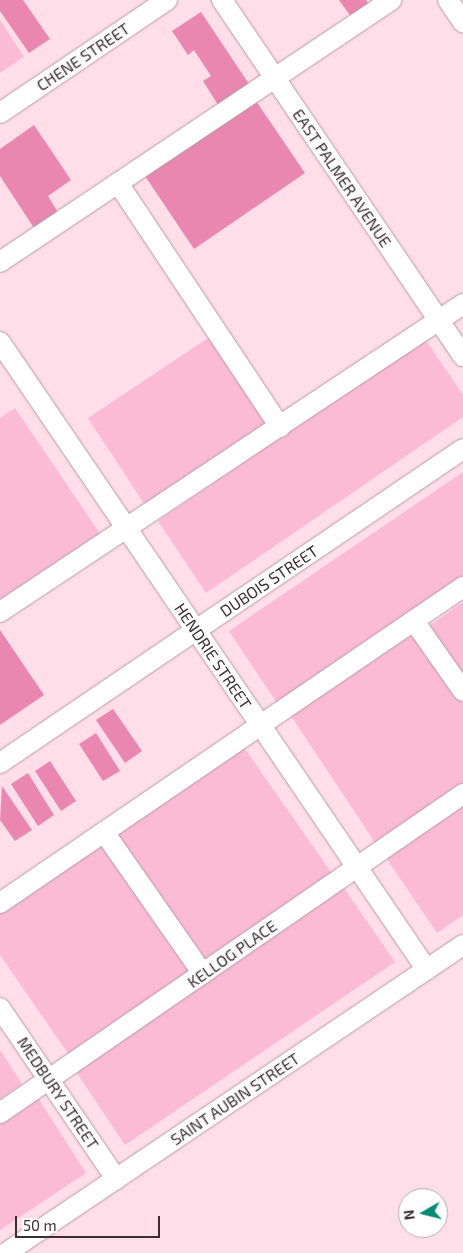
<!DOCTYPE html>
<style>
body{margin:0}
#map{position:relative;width:463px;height:1253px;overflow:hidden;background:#ffdeea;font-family:"Exo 2",sans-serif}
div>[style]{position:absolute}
.green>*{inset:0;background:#fcbbd4}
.building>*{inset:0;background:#e987b0}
.roads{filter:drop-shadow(0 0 1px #b99ba6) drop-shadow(0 0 1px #b99ba6)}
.minor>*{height:20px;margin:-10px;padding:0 10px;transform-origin:10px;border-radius:10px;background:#fff}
span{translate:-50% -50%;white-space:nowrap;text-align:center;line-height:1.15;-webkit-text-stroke:4.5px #fff;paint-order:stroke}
.street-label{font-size:16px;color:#3b2f33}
.north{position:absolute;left:398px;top:1188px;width:50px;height:50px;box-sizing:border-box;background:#fff;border:1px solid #b1acad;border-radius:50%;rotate:262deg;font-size:14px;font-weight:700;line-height:20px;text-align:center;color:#3b2f33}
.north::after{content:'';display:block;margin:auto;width:18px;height:22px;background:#078d74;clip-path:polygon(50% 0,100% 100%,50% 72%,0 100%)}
.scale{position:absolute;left:15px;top:1216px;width:145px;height:22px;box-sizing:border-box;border:2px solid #3b2f33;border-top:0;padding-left:6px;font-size:15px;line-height:18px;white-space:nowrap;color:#3b2f33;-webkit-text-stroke:4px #fff;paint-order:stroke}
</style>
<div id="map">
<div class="green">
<div style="clip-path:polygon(0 20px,24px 57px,0 73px)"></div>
<div style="clip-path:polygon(211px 336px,271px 426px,147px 508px,88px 418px)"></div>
<div style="clip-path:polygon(425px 339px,463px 395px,463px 417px,206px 593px,158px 521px)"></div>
<div style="clip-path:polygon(15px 408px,101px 535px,0 604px,0 418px)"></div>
<div style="clip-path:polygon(463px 472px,463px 577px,277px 703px,229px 631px)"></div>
<div style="clip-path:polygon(463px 602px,463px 676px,429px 626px)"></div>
<div style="clip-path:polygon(416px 632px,463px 703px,463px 786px,376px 844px,291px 716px)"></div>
<div style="clip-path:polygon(243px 746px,333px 875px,206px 963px,117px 834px)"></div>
<div style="clip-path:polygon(463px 804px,463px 915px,437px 933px,385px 856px)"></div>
<div style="clip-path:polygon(101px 842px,190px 971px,69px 1055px,0 955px,0 912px)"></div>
<div style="clip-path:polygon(344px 888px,395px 962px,125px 1145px,75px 1070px)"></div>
<div style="clip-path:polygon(0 1050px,22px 1084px,0 1099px)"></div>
<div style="clip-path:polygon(38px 1098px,86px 1173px,0 1230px,0 1124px)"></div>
</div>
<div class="building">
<div style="clip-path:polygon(0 0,23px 0,50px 39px,29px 53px,0 11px)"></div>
<div style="clip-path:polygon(339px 0,366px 0,370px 6px,352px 18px)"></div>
<div style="clip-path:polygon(201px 12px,251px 87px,220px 108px,203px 81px,211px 76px,194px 50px,188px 55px,172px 31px)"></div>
<div style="clip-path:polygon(256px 101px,305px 173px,194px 249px,145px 176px)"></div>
<div style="clip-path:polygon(34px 125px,71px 180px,48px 196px,60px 216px,36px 231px,0 176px,0 149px)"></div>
<div style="clip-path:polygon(0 630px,44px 695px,0 725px)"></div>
<div style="clip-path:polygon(113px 709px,142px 751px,125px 763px,96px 720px)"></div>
<div style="clip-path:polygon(96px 733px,120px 771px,103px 781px,79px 744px)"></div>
<div style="clip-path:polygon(50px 761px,76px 801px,61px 811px,35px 771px)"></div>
<div style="clip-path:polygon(28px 773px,54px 815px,38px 826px,11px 784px)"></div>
<div style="clip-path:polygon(2px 786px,32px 830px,15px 841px,0 820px)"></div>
</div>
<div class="roads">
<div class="minor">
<div style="left:222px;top:0;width:430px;rotate:55.9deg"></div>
<div style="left:448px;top:0;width:27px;rotate:56deg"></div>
<div style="left:0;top:113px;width:202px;rotate:-34.1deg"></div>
<div style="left:118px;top:183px;width:293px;rotate:56.4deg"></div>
<div style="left:0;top:262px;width:471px;rotate:-33.8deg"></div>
<div style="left:0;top:342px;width:759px;rotate:55.79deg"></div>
<div style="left:0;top:612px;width:556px;rotate:-33.63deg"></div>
<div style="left:414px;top:621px;width:85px;rotate:55deg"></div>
<div style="left:0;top:763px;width:559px;rotate:-34.14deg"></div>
<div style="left:104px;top:832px;width:173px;rotate:55.1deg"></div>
<div style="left:0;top:903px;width:561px;rotate:-34.31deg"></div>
<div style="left:0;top:1008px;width:207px;rotate:55.8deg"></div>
<div style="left:0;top:1113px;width:562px;rotate:-34.57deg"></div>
<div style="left:6px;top:1253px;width:551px;rotate:-33.98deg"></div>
</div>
</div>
<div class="street-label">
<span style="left:83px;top:57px;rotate:-34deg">CHENE STREET</span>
<span style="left:342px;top:178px;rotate:56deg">EAST PALMER AVENUE</span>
<span style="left:269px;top:581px;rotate:-34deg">DUBOIS STREET</span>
<span style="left:213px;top:656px;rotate:56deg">HENDRIE STREET</span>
<span style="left:232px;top:954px;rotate:-35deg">KELLOG PLACE</span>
<span style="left:58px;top:1093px;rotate:56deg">MEDBURY STREET</span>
<span style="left:235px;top:1099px;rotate:-34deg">SAINT AUBIN STREET</span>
</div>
<div class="north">N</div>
<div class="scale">50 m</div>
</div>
